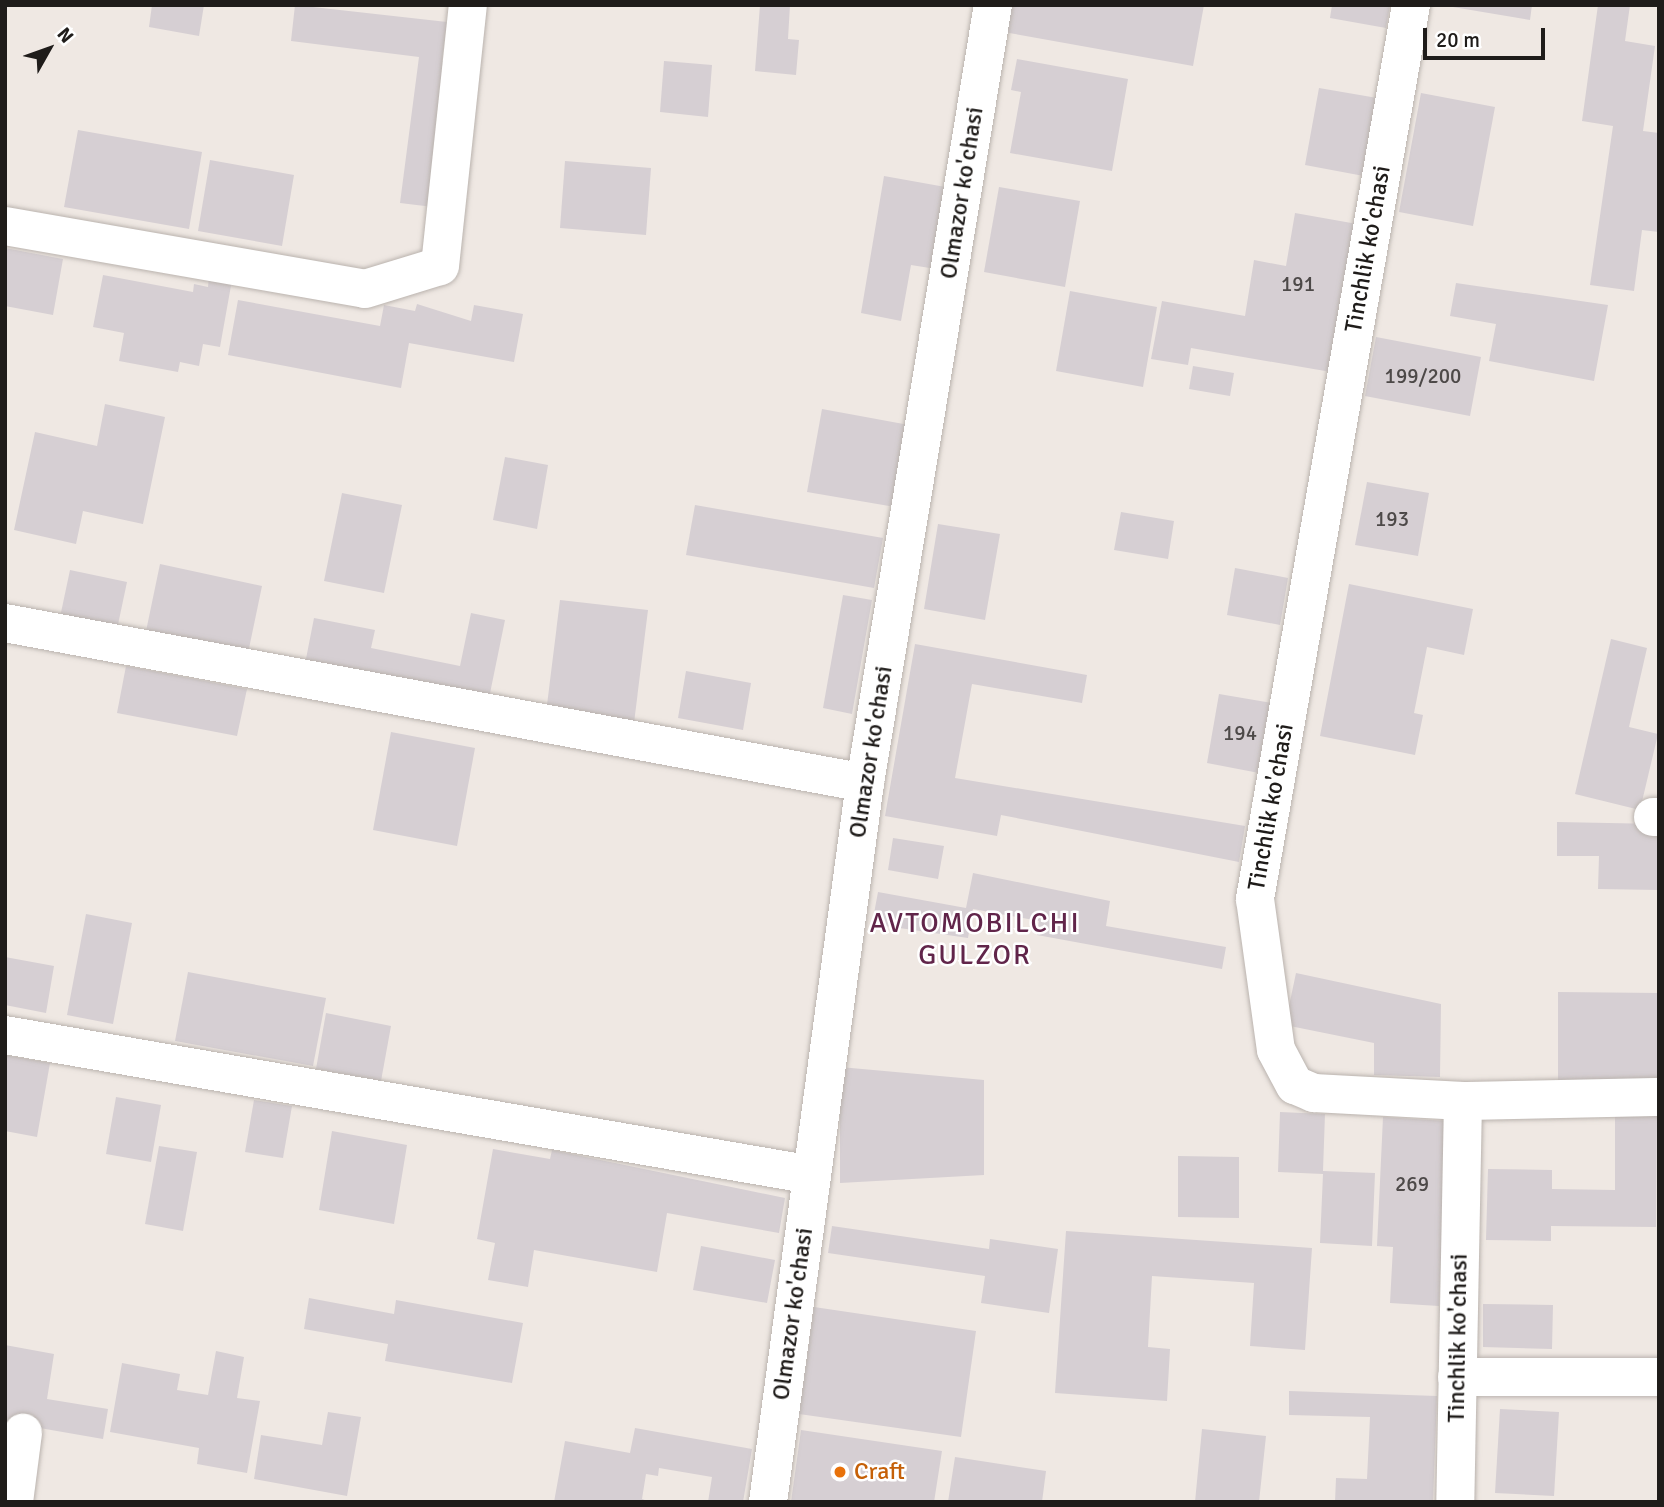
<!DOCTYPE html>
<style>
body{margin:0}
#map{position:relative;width:1664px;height:1507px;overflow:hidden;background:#efe8e3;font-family:Signika,sans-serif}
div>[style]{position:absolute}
.building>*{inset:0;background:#d6cfd3}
.roads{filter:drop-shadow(0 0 2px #bab3ae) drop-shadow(0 0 2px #bab3ae)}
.minor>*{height:38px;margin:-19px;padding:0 19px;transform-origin:19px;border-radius:19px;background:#fff}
.dots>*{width:19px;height:19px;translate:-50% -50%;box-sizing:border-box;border:4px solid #fff;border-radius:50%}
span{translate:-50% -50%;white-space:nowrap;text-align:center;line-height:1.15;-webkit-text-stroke:5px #fff;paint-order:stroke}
.number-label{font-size:21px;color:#4d4948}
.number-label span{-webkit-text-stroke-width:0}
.street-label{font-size:24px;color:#1f1c1a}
.food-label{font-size:24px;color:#c56008}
.left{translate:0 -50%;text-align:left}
.quarter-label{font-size:28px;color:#61254a;letter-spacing:2px}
.frame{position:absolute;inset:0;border:7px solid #1f1c1a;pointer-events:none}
.north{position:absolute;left:14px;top:14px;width:70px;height:70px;-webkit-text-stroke:5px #fff;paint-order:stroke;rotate:50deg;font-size:19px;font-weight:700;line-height:28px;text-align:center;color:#1f1c1a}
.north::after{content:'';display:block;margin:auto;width:24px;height:32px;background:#1f1c1a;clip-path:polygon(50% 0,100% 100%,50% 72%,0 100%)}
.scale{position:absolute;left:1423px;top:28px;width:122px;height:32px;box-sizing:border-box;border:4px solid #1f1c1a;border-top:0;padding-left:9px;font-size:21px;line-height:24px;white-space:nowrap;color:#1f1c1a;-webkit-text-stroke:5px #fff;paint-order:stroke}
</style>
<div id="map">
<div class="building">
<div style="clip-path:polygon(152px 5px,204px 5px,199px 36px,149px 27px)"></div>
<div style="clip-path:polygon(295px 5px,447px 22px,442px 61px,452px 62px,433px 207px,400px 203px,419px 57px,291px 41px)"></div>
<div style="clip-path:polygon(760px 5px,790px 5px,788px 39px,799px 40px,796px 75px,755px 71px)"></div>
<div style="clip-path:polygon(1003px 5px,1204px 5px,1193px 66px,998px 31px)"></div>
<div style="clip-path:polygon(1332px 5px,1390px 5px,1386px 28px,1330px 18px)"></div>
<div style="clip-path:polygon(1441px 5px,1532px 5px,1530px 20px)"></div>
<div style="clip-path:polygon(1598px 5px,1630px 5px,1625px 41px,1655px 46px,1643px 131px,1659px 133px,1659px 232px,1642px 230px,1634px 291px,1590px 285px,1613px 126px,1582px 121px)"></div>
<div style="clip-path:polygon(1017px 59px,1128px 79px,1112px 171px,1010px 153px,1021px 92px,1011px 90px)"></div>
<div style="clip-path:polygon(664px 61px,712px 65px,708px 117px,660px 112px)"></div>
<div style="clip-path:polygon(1319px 88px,1383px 99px,1369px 177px,1305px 165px)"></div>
<div style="clip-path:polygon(1421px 93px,1495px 107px,1473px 226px,1399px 212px)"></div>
<div style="clip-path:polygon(78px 130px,202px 152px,189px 229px,64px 207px)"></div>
<div style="clip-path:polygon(210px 160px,294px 175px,282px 246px,198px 231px)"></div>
<div style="clip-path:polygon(565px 161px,651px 168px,646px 235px,560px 228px)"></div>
<div style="clip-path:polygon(884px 176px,951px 188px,936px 269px,911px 265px,901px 321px,861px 313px)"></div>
<div style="clip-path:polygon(999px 187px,1080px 201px,1065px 287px,984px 272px)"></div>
<div style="clip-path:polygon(1295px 213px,1357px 224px,1331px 372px,1191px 348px,1188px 365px,1151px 359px,1162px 301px,1245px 316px,1254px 260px,1286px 266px)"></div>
<div style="clip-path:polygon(5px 248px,63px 259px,53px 315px,5px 306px)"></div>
<div style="clip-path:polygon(103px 275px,193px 292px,194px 284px,208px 287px,209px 276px,232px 280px,220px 347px,203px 344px,199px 366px,180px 362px,178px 372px,119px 361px,124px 333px,93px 327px)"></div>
<div style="clip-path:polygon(1456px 283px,1608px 305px,1594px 381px,1489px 361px,1496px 324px,1450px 316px)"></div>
<div style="clip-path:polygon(1070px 291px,1157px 307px,1143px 387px,1056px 371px)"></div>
<div style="clip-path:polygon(238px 300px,380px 326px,384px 305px,415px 311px,417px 304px,471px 321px,474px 305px,523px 314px,514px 362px,409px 343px,401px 388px,228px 355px)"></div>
<div style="clip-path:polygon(1376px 337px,1481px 357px,1470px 416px,1365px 396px)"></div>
<div style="clip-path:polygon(1193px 366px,1234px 373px,1230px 396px,1189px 389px)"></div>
<div style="clip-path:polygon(105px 404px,165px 417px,143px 524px,83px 511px,76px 544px,14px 530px,35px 432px,97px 446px)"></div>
<div style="clip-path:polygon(822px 409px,909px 425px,895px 507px,807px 492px)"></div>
<div style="clip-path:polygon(505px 457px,548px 465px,537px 529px,493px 520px)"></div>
<div style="clip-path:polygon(1367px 482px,1429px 493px,1418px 556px,1355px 545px)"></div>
<div style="clip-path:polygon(342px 493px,402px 505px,384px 593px,324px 581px)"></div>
<div style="clip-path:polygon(695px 505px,883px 538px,874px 588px,686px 555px)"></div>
<div style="clip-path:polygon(1121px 512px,1174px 521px,1168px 559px,1114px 550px)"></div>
<div style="clip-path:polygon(938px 524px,1000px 534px,985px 620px,924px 609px)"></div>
<div style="clip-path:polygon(160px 564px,262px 586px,247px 658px,145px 636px)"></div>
<div style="clip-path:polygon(1235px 568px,1288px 578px,1280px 625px,1227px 615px)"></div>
<div style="clip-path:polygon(70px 570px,127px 582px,116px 634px,59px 622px)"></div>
<div style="clip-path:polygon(1349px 584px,1473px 609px,1464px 655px,1427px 647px,1414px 713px,1423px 715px,1415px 755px,1320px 736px)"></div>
<div style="clip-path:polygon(843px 595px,872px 600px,852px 714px,823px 708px)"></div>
<div style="clip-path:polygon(560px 600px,648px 610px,634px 723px,546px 713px)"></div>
<div style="clip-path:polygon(471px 613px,505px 620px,487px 708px,304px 669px,314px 618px,375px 630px,371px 648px,460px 666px)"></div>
<div style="clip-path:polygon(1611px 639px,1647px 648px,1629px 727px,1658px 734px,1640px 810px,1575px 794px)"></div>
<div style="clip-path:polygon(915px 644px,1087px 675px,1082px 703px,972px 684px,955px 778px,1245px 826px,1239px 862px,1001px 815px,997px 836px,885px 816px)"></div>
<div style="clip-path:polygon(126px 666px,247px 689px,237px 736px,117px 713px)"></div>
<div style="clip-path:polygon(686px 671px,751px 683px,743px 730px,678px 718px)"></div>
<div style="clip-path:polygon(1219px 694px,1272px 703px,1259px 773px,1207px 763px)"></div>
<div style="clip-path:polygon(391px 732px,475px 748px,457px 846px,373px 830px)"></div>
<div style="clip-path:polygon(1557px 822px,1659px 824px,1659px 890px,1598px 889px,1599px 856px,1557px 856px)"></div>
<div style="clip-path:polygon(893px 838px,944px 846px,938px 879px,888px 870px)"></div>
<div style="clip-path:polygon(973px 873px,1110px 901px,1106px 926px,1226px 947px,1222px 969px,1037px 935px,1039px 921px,973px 909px,968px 938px,872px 924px,878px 892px,966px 908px)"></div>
<div style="clip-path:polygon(86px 914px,132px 923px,113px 1024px,67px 1015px)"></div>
<div style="clip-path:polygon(5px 957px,54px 966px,46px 1013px,5px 1005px)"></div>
<div style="clip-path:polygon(188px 972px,326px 998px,313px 1066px,175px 1041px)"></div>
<div style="clip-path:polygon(1296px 973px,1441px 1004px,1440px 1077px,1374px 1075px,1374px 1043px,1285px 1025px)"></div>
<div style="clip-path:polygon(1558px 992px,1659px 993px,1659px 1084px,1558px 1083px)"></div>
<div style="clip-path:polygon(326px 1013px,391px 1026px,381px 1081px,316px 1069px)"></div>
<div style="clip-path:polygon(5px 1055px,50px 1063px,37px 1137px,5px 1131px)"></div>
<div style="clip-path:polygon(840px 1067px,984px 1080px,984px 1175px,840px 1183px)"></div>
<div style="clip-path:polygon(116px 1097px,161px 1105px,151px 1162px,106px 1154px)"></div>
<div style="clip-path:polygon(254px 1100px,292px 1106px,283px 1158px,245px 1152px)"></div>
<div style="clip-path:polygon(1280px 1112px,1325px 1114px,1323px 1171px,1375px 1173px,1372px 1246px,1320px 1243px,1323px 1174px,1278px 1172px)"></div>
<div style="clip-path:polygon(1615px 1115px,1657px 1116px,1656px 1227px,1551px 1226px,1551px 1241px,1486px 1240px,1488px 1169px,1552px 1170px,1552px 1189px,1615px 1190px)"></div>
<div style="clip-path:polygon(1383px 1117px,1447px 1121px,1439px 1306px,1390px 1303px,1393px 1247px,1377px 1246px)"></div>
<div style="clip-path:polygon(332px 1131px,407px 1145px,394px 1224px,319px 1210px)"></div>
<div style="clip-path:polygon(159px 1146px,197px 1152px,183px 1231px,145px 1224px)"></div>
<div style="clip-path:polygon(493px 1149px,550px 1159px,552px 1150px,785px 1198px,779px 1233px,667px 1213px,657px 1272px,534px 1250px,528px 1287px,488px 1280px,495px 1243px,477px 1239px)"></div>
<div style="clip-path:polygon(1178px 1156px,1239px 1157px,1239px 1218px,1178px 1217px)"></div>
<div style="clip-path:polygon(832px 1226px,989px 1249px,990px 1239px,1058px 1249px,1049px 1313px,981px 1303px,985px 1276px,828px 1253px)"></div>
<div style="clip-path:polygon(1066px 1231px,1312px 1248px,1305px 1350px,1250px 1346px,1254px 1283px,1152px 1276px,1148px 1347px,1170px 1349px,1167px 1401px,1055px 1393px)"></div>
<div style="clip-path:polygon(701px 1246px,775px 1260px,767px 1303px,693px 1290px)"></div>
<div style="clip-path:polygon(309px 1298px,394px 1314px,396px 1300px,523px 1323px,512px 1383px,385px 1361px,388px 1344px,304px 1329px)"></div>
<div style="clip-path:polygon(1483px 1304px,1553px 1305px,1552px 1349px,1483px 1347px)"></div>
<div style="clip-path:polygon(814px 1307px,976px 1331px,961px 1437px,799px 1414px)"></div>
<div style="clip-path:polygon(5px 1345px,54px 1354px,47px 1399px,108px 1409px,103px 1439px,5px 1422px)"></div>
<div style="clip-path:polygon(216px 1351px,244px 1357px,237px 1398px,260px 1401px,247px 1473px,197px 1464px,199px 1448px,110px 1432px,122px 1363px,180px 1374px,177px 1390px,208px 1395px)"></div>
<div style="clip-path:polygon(1289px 1391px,1437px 1396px,1433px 1502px,1335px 1502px,1336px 1478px,1367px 1479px,1370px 1417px,1289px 1415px)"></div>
<div style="clip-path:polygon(1500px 1409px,1559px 1412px,1554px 1496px,1495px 1493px)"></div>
<div style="clip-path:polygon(328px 1412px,361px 1417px,347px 1496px,254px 1479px,261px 1435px,322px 1445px)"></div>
<div style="clip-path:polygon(635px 1428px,752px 1449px,743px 1502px,708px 1502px,712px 1477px,659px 1468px,658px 1476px,646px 1474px,642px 1499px,650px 1502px,554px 1502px,565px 1441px,630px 1453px)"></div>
<div style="clip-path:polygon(1202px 1429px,1266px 1436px,1259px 1502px,1195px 1502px)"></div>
<div style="clip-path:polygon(801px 1430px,942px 1451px,934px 1502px,791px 1502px)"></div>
<div style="clip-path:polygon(955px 1457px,1046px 1471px,1042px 1502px,948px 1502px)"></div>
</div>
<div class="roads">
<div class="minor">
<div style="left:1411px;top:5px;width:908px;rotate:99.9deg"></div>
<div style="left:1255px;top:899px;width:152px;rotate:82.1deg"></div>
<div style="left:1276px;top:1050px;width:40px;rotate:62deg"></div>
<div style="left:1295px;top:1085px;width:21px;rotate:23deg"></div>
<div style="left:1314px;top:1093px;width:149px;rotate:3.1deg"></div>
<div style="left:1463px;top:1101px;width:401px;rotate:91.1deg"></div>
<div style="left:5px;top:226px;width:365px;rotate:9.9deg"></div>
<div style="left:365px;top:289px;width:78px;rotate:-17deg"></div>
<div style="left:440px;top:266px;width:262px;rotate:-83.9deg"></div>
<div style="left:5px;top:623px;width:875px;rotate:10.54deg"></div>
<div style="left:1653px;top:817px;width:6px"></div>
<div style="left:5px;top:1035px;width:819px;rotate:9.84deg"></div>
<div style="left:1463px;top:1101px;width:196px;rotate:-1.2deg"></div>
<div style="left:1457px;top:1377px;width:202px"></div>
<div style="left:14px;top:1502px;width:70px;rotate:-82.6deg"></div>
<div style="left:768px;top:1502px;width:726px;rotate:-82.32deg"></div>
<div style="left:865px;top:783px;width:788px;rotate:-80.66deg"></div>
</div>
</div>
<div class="dots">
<div style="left:840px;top:1472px;background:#e8710a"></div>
</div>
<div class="number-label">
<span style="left:1298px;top:284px">191</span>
<span style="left:1423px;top:376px">199/200</span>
<span style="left:1392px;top:519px">193</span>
<span style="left:1240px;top:733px">194</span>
<span style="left:1412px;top:1184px">269</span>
</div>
<div class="street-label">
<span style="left:962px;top:193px;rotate:-81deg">Olmazor ko'chasi</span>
<span style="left:1368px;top:249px;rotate:-80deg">Tinchlik ko'chasi</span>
<span style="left:871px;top:752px;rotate:-81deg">Olmazor ko'chasi</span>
<span style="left:1271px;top:807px;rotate:-80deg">Tinchlik ko'chasi</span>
<span style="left:793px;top:1314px;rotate:-82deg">Olmazor ko'chasi</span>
<span style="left:1458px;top:1338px;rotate:-89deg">Tinchlik ko'chasi</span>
</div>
<div class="food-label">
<span class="left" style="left:854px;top:1472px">Craft</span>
</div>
<div class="quarter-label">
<span style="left:975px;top:939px">AVTOMOBILCHI<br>GULZOR</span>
</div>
<div class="frame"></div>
<div class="north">N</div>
<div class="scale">20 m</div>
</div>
